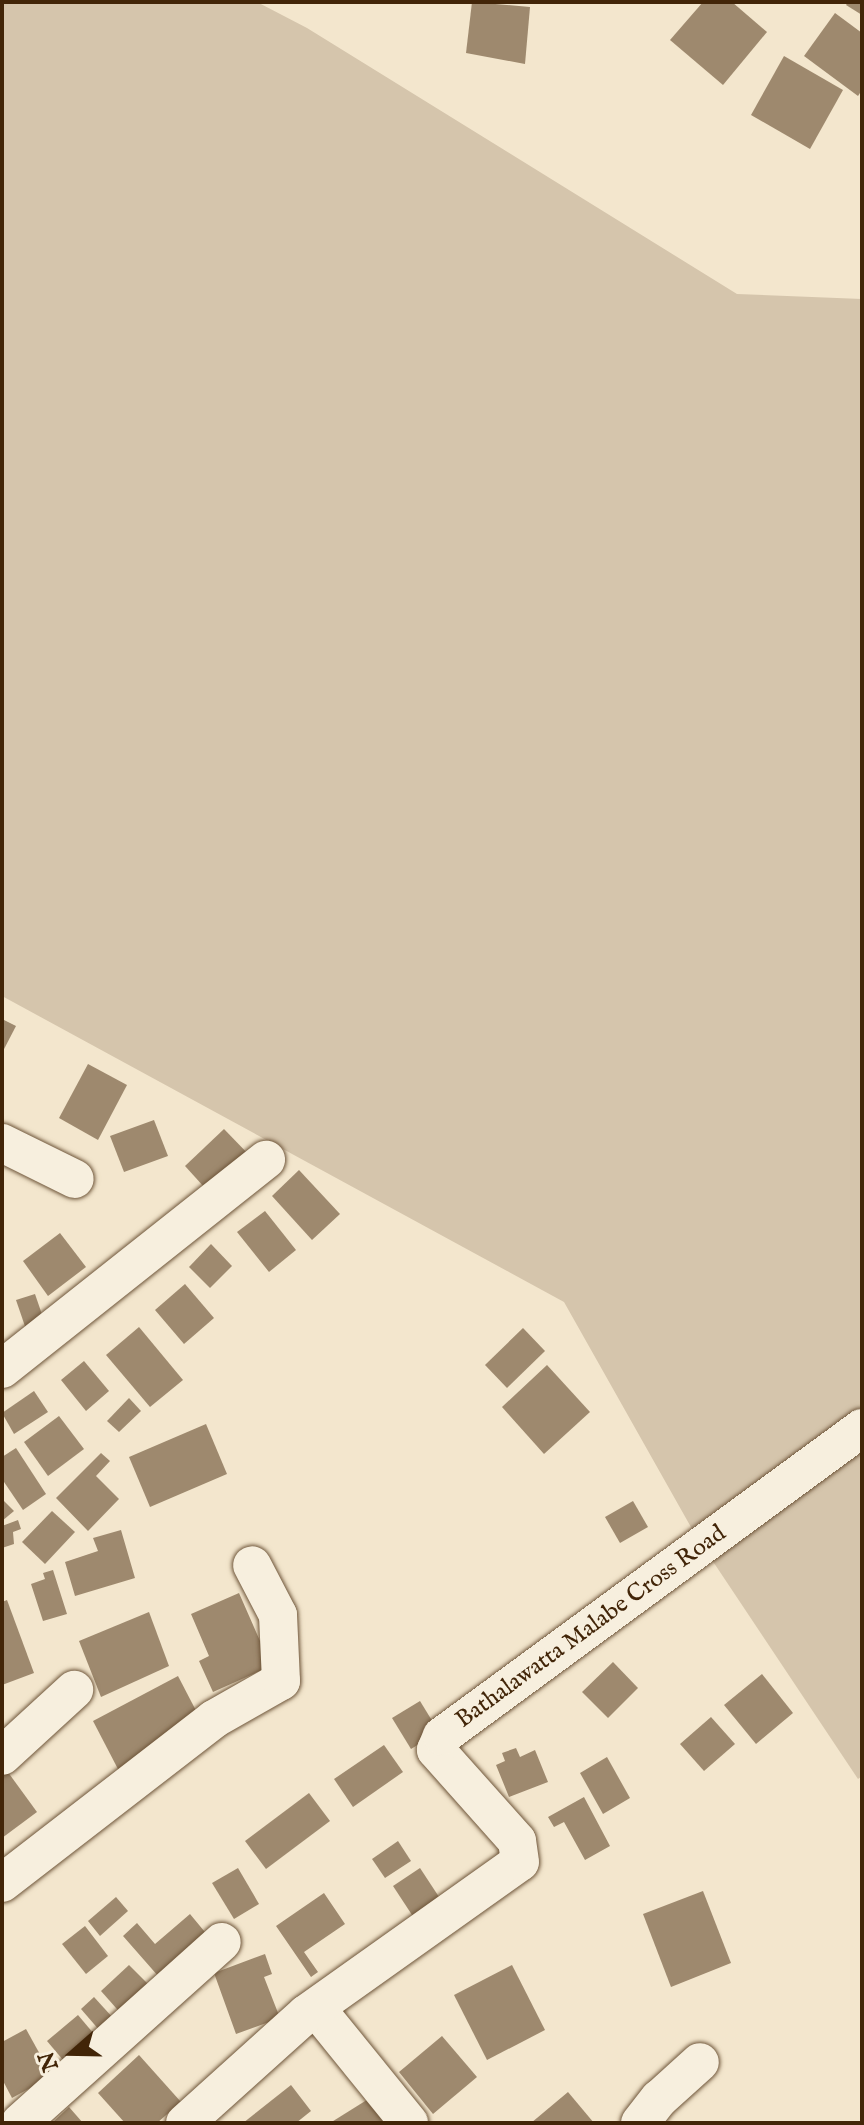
<!DOCTYPE html>
<style>
body{margin:0}
#map{position:relative;width:864px;height:2125px;overflow:hidden;background:#f3e6cd;font-family:"IM FELL English",serif}
div>[style]{position:absolute}
.green>*{inset:0;background:#d5c5ac}
.building>*{inset:0;background:#9e896e}
.roads{filter:drop-shadow(0 0 2px #6e5539) drop-shadow(0 0 2px #6e5539)}
.minor>*{height:38px;margin:-19px;padding:0 19px;transform-origin:19px;border-radius:19px;background:#f7efde}
span{translate:-50% -50%;white-space:nowrap;text-align:center;line-height:1.15;-webkit-text-stroke:7px #f7efde;paint-order:stroke}
.street-label{font-size:24px;color:#422508}
.frame{position:absolute;inset:0;border:4px solid #422508;pointer-events:none}
.north{position:absolute;left:32px;top:2013px;width:80px;height:80px;-webkit-text-stroke:6px #f7efde;paint-order:stroke;rotate:250deg;font-size:22px;font-weight:700;line-height:32px;text-align:center;color:#422508}
.north::after{content:'';display:block;margin:auto;width:28px;height:36px;background:#422508;clip-path:polygon(50% 0,100% 100%,50% 72%,0 100%)}
</style>
<div id="map">
<div class="green">
<div style="clip-path:polygon(2px 2px,257px 2px,307px 28px,737px 294px,862px 299px,862px 1776px,858px 1779px,696px 1536px,564px 1302px,2px 996px)"></div>
</div>
<div class="building">
<div style="clip-path:polygon(472px 2px,530px 7px,525px 64px,466px 53px)"></div>
<div style="clip-path:polygon(703px 2px,732px 2px,767px 32px,723px 85px,670px 40px)"></div>
<div style="clip-path:polygon(848px 2px,862px 2px,862px 15px,846px 5px)"></div>
<div style="clip-path:polygon(835px 13px,862px 33px,862px 90px,858px 96px,804px 56px)"></div>
<div style="clip-path:polygon(784px 56px,843px 90px,810px 149px,751px 115px)"></div>
<div style="clip-path:polygon(2px 1019px,16px 1026px,2px 1053px)"></div>
<div style="clip-path:polygon(88px 1064px,127px 1085px,98px 1140px,59px 1118px)"></div>
<div style="clip-path:polygon(154px 1120px,168px 1156px,124px 1172px,110px 1136px)"></div>
<div style="clip-path:polygon(224px 1129px,254px 1160px,214px 1198px,185px 1166px)"></div>
<div style="clip-path:polygon(299px 1170px,340px 1214px,312px 1240px,272px 1196px)"></div>
<div style="clip-path:polygon(265px 1211px,296px 1250px,269px 1272px,237px 1232px)"></div>
<div style="clip-path:polygon(60px 1233px,86px 1267px,48px 1296px,23px 1261px)"></div>
<div style="clip-path:polygon(211px 1244px,232px 1266px,210px 1288px,189px 1267px)"></div>
<div style="clip-path:polygon(185px 1284px,214px 1318px,184px 1344px,155px 1310px)"></div>
<div style="clip-path:polygon(35px 1294px,48px 1332px,29px 1338px,16px 1300px)"></div>
<div style="clip-path:polygon(139px 1327px,183px 1380px,150px 1407px,106px 1355px)"></div>
<div style="clip-path:polygon(523px 1328px,545px 1351px,507px 1388px,485px 1365px)"></div>
<div style="clip-path:polygon(84px 1361px,109px 1391px,86px 1411px,61px 1380px)"></div>
<div style="clip-path:polygon(547px 1365px,590px 1412px,544px 1454px,502px 1407px)"></div>
<div style="clip-path:polygon(34px 1391px,48px 1412px,14px 1434px,2px 1413px)"></div>
<div style="clip-path:polygon(129px 1398px,141px 1411px,119px 1432px,107px 1421px)"></div>
<div style="clip-path:polygon(59px 1416px,84px 1449px,48px 1476px,24px 1442px)"></div>
<div style="clip-path:polygon(206px 1424px,227px 1474px,150px 1507px,129px 1457px)"></div>
<div style="clip-path:polygon(16px 1448px,46px 1494px,23px 1510px,2px 1479px,2px 1457px)"></div>
<div style="clip-path:polygon(101px 1453px,110px 1461px,96px 1476px,119px 1499px,88px 1531px,56px 1498px)"></div>
<div style="clip-path:polygon(2px 1499px,14px 1511px,2px 1521px)"></div>
<div style="clip-path:polygon(633px 1501px,648px 1527px,620px 1543px,605px 1517px)"></div>
<div style="clip-path:polygon(52px 1511px,75px 1532px,45px 1564px,22px 1542px)"></div>
<div style="clip-path:polygon(18px 1520px,21px 1529px,13px 1532px,14px 1544px,2px 1548px,2px 1526px)"></div>
<div style="clip-path:polygon(121px 1530px,135px 1578px,75px 1596px,65px 1562px,98px 1551px,93px 1538px)"></div>
<div style="clip-path:polygon(53px 1570px,67px 1614px,43px 1621px,31px 1584px,45px 1579px,43px 1573px)"></div>
<div style="clip-path:polygon(239px 1593px,271px 1666px,213px 1692px,199px 1661px,209px 1656px,191px 1614px)"></div>
<div style="clip-path:polygon(7px 1600px,34px 1673px,2px 1685px,2px 1602px)"></div>
<div style="clip-path:polygon(149px 1612px,169px 1666px,101px 1697px,79px 1641px)"></div>
<div style="clip-path:polygon(613px 1662px,638px 1688px,608px 1718px,582px 1692px)"></div>
<div style="clip-path:polygon(762px 1674px,793px 1713px,756px 1744px,724px 1705px)"></div>
<div style="clip-path:polygon(178px 1676px,204px 1726px,119px 1771px,93px 1721px)"></div>
<div style="clip-path:polygon(420px 1701px,439px 1732px,411px 1749px,392px 1718px)"></div>
<div style="clip-path:polygon(711px 1717px,735px 1744px,704px 1771px,680px 1744px)"></div>
<div style="clip-path:polygon(384px 1745px,403px 1772px,353px 1807px,334px 1779px)"></div>
<div style="clip-path:polygon(516px 1748px,520px 1757px,535px 1750px,548px 1782px,509px 1797px,496px 1765px,505px 1761px,502px 1753px)"></div>
<div style="clip-path:polygon(607px 1757px,630px 1798px,603px 1814px,580px 1773px)"></div>
<div style="clip-path:polygon(2px 1764px,37px 1812px,2px 1838px)"></div>
<div style="clip-path:polygon(309px 1793px,330px 1821px,266px 1869px,245px 1841px)"></div>
<div style="clip-path:polygon(584px 1797px,610px 1846px,585px 1860px,564px 1822px,554px 1827px,548px 1817px)"></div>
<div style="clip-path:polygon(398px 1841px,411px 1861px,385px 1878px,372px 1859px)"></div>
<div style="clip-path:polygon(238px 1868px,259px 1904px,234px 1919px,212px 1883px)"></div>
<div style="clip-path:polygon(420px 1868px,443px 1903px,416px 1921px,393px 1886px)"></div>
<div style="clip-path:polygon(703px 1891px,731px 1963px,671px 1987px,643px 1914px)"></div>
<div style="clip-path:polygon(324px 1893px,345px 1924px,304px 1952px,318px 1972px,311px 1977px,276px 1926px)"></div>
<div style="clip-path:polygon(116px 1897px,128px 1911px,100px 1936px,88px 1921px)"></div>
<div style="clip-path:polygon(190px 1914px,214px 1943px,166px 1985px,123px 1936px,137px 1923px,155px 1944px)"></div>
<div style="clip-path:polygon(85px 1926px,108px 1956px,86px 1974px,62px 1944px)"></div>
<div style="clip-path:polygon(265px 1954px,272px 1974px,264px 1977px,280px 2018px,236px 2034px,214px 1973px)"></div>
<div style="clip-path:polygon(129px 1965px,153px 1989px,124px 2017px,101px 1991px)"></div>
<div style="clip-path:polygon(512px 1965px,545px 2030px,487px 2060px,454px 1995px)"></div>
<div style="clip-path:polygon(94px 1997px,114px 2019px,100px 2031px,81px 2009px)"></div>
<div style="clip-path:polygon(78px 2015px,94px 2034px,63px 2060px,47px 2041px)"></div>
<div style="clip-path:polygon(26px 2029px,52px 2076px,12px 2098px,2px 2079px,2px 2042px)"></div>
<div style="clip-path:polygon(442px 2036px,477px 2077px,433px 2114px,399px 2072px)"></div>
<div style="clip-path:polygon(139px 2055px,181px 2102px,157px 2123px,125px 2123px,98px 2093px)"></div>
<div style="clip-path:polygon(291px 2085px,311px 2111px,296px 2123px,243px 2123px)"></div>
<div style="clip-path:polygon(568px 2092px,594px 2123px,531px 2123px)"></div>
<div style="clip-path:polygon(378px 2093px,397px 2123px,330px 2123px)"></div>
<div style="clip-path:polygon(69px 2107px,83px 2123px,52px 2123px)"></div>
</div>
<div class="roads">
<div class="minor">
<div style="left:2px;top:1143px;width:81px;rotate:26.3deg"></div>
<div style="left:2px;top:1369px;width:337px;rotate:-38.4deg"></div>
<div style="left:2px;top:1756px;width:98px;rotate:-42.5deg"></div>
<div style="left:2px;top:1883px;width:268px;rotate:-37.7deg"></div>
<div style="left:214px;top:1719px;width:77px;rotate:-29.6deg"></div>
<div style="left:281px;top:1681px;width:66px;rotate:-92.6deg"></div>
<div style="left:278px;top:1615px;width:56px;rotate:-117.5deg"></div>
<div style="left:316px;top:2008px;width:148px;rotate:51deg"></div>
<div style="left:20px;top:2123px;width:271px;rotate:-41.9deg"></div>
<div style="left:185px;top:2123px;width:163px;rotate:-42deg"></div>
<div style="left:306px;top:2014px;width:262px;rotate:-35.4deg"></div>
<div style="left:520px;top:1862px;width:21px;rotate:-98deg"></div>
<div style="left:517px;top:1841px;width:122px;rotate:-131.7deg"></div>
<div style="left:436px;top:1750px;width:15px;rotate:-67deg"></div>
<div style="left:442px;top:1736px;width:521px;rotate:-36.25deg"></div>
<div style="left:640px;top:2123px;width:31px;rotate:-52deg"></div>
<div style="left:659px;top:2099px;width:55px;rotate:-42.1deg"></div>
</div>
</div>
<div class="street-label">
<span style="left:591px;top:1627px;rotate:-36deg">Bathalawatta Malabe Cross Road</span>
</div>
<div class="frame"></div>
<div class="north">N</div>
</div>
